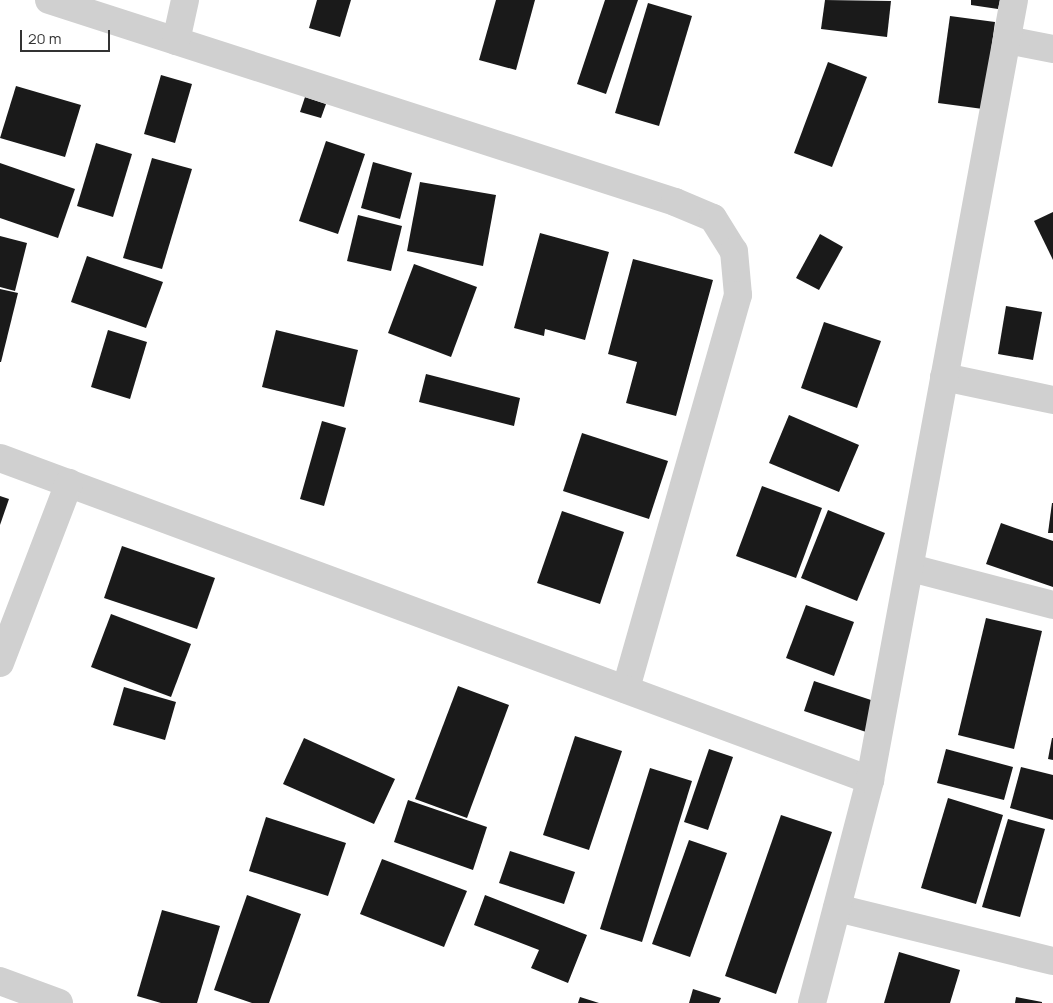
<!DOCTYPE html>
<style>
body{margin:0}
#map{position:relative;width:1053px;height:1003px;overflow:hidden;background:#fff;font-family:Manrope,sans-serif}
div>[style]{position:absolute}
.building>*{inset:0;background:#1a1a1a}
.street>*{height:28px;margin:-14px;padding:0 14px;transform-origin:14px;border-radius:14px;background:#d0d0d0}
span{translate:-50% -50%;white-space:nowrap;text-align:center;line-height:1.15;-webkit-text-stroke:5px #fff;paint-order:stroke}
.scale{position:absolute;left:20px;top:30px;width:90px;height:22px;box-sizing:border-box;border:2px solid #333;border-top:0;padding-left:6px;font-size:15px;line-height:18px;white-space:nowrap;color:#333;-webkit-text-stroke:4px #fff;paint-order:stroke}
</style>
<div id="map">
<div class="building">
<div style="clip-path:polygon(317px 0,351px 0,340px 37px,309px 28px)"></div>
<div style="clip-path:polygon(496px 0,535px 0,516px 70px,479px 60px)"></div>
<div style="clip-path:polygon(605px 0,638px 0,606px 94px,577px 84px)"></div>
<div style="clip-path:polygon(825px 0,891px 1px,887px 37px,821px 29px)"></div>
<div style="clip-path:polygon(971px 0,1000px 0,998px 9px,971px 5px)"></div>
<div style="clip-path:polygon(648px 3px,692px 16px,659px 126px,615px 113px)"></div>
<div style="clip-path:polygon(950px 16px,995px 22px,983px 109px,938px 103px)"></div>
<div style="clip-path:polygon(828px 62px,867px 77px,832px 167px,794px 153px)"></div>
<div style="clip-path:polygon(161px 75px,192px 84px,175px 143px,144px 134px)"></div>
<div style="clip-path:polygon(16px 86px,81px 105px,65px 157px,0 138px)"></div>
<div style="clip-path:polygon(305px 97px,326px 104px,321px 118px,300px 112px)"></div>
<div style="clip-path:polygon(326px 141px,365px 154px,338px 234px,299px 221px)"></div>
<div style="clip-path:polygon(96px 143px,132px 154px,113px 217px,77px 206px)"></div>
<div style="clip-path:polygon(152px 158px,192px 169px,162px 269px,123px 258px)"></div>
<div style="clip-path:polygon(373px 162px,412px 173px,400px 219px,361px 208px)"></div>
<div style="clip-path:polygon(0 163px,75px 189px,58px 238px,0 218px)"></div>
<div style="clip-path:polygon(420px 182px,496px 195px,483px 266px,407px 251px)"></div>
<div style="clip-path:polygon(1053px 212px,1053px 260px,1034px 221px)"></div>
<div style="clip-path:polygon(358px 215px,402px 226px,391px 271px,347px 261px)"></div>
<div style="clip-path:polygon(540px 233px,609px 252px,585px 340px,545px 329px,544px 336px,514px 328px)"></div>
<div style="clip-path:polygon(820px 234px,843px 247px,819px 290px,796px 278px)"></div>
<div style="clip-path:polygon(0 236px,27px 243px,15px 291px,0 287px)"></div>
<div style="clip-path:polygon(87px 256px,163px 282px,146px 328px,71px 302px)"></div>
<div style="clip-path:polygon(633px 259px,713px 280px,676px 416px,626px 403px,637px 362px,608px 354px)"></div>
<div style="clip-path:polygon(414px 264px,477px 287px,451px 357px,388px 333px)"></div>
<div style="clip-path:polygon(0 289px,18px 293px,1px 362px,0 362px)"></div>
<div style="clip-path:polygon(1006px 306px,1042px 312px,1033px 360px,998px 354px)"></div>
<div style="clip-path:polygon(824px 322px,881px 341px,857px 408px,801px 388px)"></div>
<div style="clip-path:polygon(108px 330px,147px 342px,130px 399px,91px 387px)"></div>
<div style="clip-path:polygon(276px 330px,358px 350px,344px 407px,262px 387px)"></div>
<div style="clip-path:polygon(426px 374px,520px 398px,514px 426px,419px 402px)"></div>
<div style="clip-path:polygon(789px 415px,859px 445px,839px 492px,769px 463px)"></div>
<div style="clip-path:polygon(322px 421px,346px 428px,324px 506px,300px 499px)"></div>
<div style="clip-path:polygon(582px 433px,668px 461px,649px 519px,563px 491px)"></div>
<div style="clip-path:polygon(762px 486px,822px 508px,796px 578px,736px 556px)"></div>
<div style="clip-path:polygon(0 496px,9px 499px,0 525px)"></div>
<div style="clip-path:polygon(1052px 503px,1053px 503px,1053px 533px,1048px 533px)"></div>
<div style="clip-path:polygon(828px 510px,885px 533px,857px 601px,801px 578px)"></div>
<div style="clip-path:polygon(562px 511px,624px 532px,600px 604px,537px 583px)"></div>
<div style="clip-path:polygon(1001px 523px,1053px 541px,1053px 587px,986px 564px)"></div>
<div style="clip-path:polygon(122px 546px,215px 578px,197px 629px,104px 598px)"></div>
<div style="clip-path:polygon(806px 605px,854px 622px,834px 676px,786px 658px)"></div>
<div style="clip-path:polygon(111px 614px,191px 644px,171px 697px,91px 667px)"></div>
<div style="clip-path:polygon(986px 618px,1042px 631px,1014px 749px,958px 735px)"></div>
<div style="clip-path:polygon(814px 681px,880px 703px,869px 733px,804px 711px)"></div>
<div style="clip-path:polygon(458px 686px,509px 705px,467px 818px,415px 799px)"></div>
<div style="clip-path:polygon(124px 687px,176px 702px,165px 740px,113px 725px)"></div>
<div style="clip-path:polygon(575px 736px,622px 751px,589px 850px,543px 835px)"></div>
<div style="clip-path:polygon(304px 738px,395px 779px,374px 824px,283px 784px)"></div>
<div style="clip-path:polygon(1052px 738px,1053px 738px,1053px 760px,1048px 759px)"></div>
<div style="clip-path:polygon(709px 749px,733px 757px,708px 830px,684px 822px)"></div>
<div style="clip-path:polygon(946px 749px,1013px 767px,1004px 800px,937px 783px)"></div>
<div style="clip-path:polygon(1021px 767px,1053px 775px,1053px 820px,1010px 808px)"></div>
<div style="clip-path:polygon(650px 768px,692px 781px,642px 942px,600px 929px)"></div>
<div style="clip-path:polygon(948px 798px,1003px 815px,976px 904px,921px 888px)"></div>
<div style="clip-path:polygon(408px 800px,487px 827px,473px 870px,394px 842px)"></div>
<div style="clip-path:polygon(781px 815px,832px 832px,776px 994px,725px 976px)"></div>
<div style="clip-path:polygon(266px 817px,346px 843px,328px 896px,249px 871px)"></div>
<div style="clip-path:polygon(1008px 819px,1045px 829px,1020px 917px,982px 907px)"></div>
<div style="clip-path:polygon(689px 840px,727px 853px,690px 957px,652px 944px)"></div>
<div style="clip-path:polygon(510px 851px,575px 872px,564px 904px,499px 883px)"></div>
<div style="clip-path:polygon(382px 859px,467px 891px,444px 947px,360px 914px)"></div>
<div style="clip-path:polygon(247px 895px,301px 914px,269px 1003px,252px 1003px,214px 990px)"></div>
<div style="clip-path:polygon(485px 895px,587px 935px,568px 983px,531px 968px,539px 950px,474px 925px)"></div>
<div style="clip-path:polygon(162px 910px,220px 926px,197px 1003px,161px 1003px,137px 996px)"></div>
<div style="clip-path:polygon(899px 952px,960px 970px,950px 1003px,884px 1003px)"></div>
<div style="clip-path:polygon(693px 989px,721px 998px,719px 1003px,689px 1003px)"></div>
<div style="clip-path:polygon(580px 997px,599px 1003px,578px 1003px)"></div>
<div style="clip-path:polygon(1016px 997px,1042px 1002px,1042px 1003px,1015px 1003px)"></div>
</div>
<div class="street">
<div style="left:49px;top:0;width:658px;rotate:17.88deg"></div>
<div style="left:675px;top:202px;width:41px;rotate:22.8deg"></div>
<div style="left:713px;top:218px;width:39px;rotate:58deg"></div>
<div style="left:734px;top:251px;width:44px;rotate:84.8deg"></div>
<div style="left:738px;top:295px;width:410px;rotate:105.9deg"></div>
<div style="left:1007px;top:40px;width:47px;rotate:11.1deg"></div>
<div style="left:176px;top:41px;width:42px;rotate:-77.6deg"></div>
<div style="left:944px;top:377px;width:111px;rotate:11.9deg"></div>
<div style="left:0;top:458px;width:928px;rotate:20.31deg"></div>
<div style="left:911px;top:568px;width:147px;rotate:14.6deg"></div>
<div style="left:0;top:663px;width:193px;rotate:-69deg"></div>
<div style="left:837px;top:908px;width:222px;rotate:13.8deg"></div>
<div style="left:0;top:981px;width:63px;rotate:20.4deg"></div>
<div style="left:812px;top:1003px;width:230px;rotate:-75.4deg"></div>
<div style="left:870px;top:780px;width:793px;rotate:-79.54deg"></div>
</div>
<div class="scale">20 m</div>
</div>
